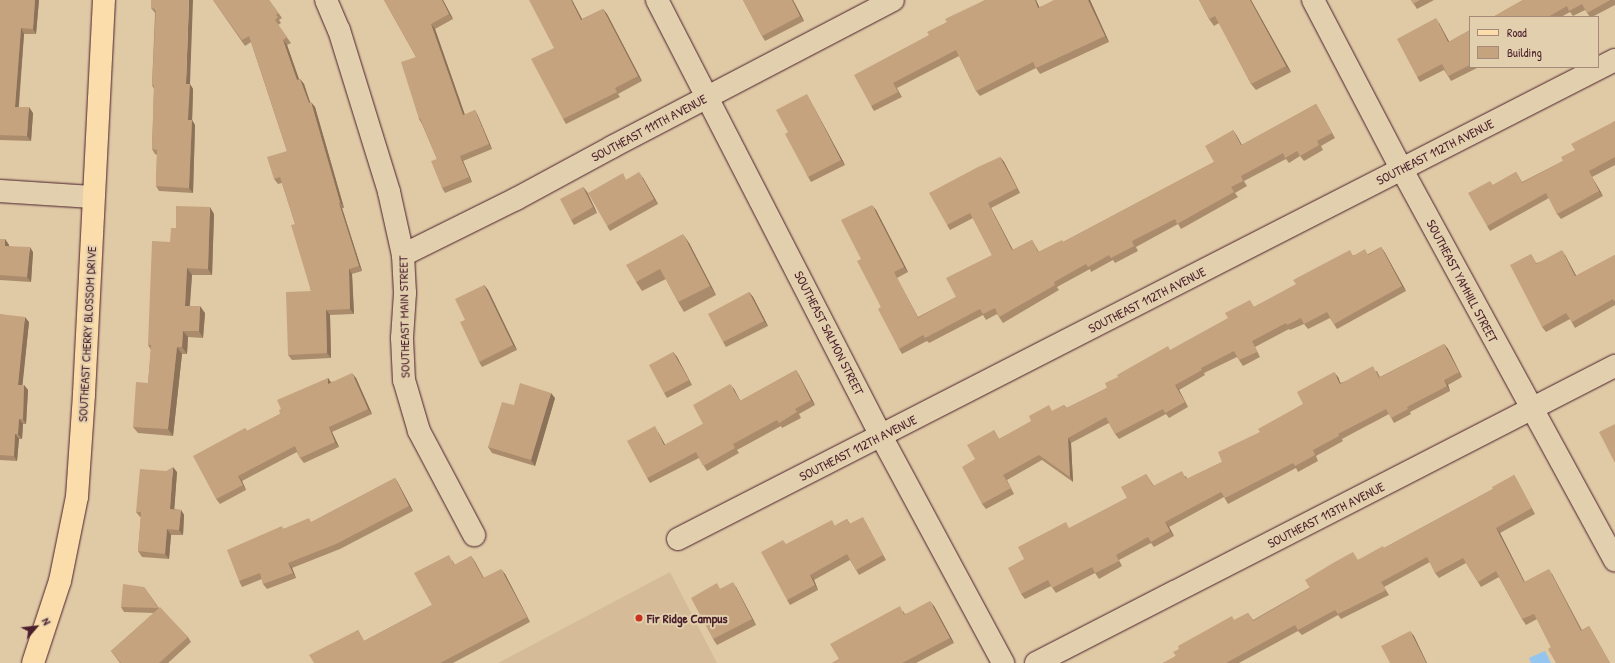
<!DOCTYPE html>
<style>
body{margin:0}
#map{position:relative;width:1615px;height:663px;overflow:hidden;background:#e0caa6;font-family:"Patrick Hand",sans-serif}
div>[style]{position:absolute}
.built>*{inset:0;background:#d5bb98}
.water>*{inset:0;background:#93c5ef}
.roads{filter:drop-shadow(0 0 1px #4a1f2b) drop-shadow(0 0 1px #4a1f2b)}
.minor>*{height:22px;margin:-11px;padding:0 11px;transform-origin:11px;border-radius:11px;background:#e2cfad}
.major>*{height:22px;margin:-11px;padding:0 11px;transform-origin:11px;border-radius:11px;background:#fbddab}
.wall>*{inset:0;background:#aa8c6d}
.shaded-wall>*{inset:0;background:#8b7259}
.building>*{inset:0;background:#c6a37f}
.dots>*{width:11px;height:11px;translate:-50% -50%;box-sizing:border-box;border:2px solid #e2cfad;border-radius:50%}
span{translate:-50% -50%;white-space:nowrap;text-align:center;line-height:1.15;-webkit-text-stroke:4px #e2cfad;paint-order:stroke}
.street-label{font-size:13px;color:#4a1f2b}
.poi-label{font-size:13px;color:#4a1f2b;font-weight:700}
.left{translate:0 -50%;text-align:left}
.legend{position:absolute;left:1469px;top:16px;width:130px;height:52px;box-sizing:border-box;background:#e2cfad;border:1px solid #a58979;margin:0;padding:5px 7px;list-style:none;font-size:12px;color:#4a1f2b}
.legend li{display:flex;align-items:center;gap:8px;height:20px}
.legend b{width:20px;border:1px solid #a58979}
.north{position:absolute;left:16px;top:607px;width:40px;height:40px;-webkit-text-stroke:3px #e2cfad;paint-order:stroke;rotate:62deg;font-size:11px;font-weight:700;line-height:16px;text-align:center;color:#4a1f2b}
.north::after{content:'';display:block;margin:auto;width:14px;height:18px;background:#4a1f2b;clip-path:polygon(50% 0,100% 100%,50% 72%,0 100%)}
</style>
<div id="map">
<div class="built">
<div style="clip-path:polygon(670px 572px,717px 663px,498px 663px)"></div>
</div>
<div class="water">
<div style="clip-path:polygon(1545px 651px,1551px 663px,1531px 663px,1529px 658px)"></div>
</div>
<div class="roads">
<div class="minor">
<div style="left:326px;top:0;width:33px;rotate:67deg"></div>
<div style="left:339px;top:30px;width:170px;rotate:72.8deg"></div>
<div style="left:389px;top:192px;width:65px;rotate:77.5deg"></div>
<div style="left:403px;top:255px;width:38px;rotate:87deg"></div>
<div style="left:405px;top:293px;width:45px;rotate:93.8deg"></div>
<div style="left:402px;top:338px;width:42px;rotate:87.3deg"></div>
<div style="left:404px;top:380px;width:53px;rotate:73.6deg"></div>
<div style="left:419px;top:431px;width:118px;rotate:62.1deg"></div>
<div style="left:657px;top:0;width:490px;rotate:62.8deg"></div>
<div style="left:881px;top:436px;width:258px;rotate:61.7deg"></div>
<div style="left:1313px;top:0;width:190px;rotate:62.4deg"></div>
<div style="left:1401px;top:168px;width:447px;rotate:61.4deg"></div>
<div style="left:0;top:191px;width:93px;rotate:3.7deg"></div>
<div style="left:403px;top:255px;width:126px;rotate:-26.4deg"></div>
<div style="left:516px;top:199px;width:109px;rotate:-28.4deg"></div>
<div style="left:612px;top:147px;width:317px;rotate:-27.6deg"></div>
<div style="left:678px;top:539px;width:1052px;rotate:-27.08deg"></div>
<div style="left:1036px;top:663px;width:651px;rotate:-27.16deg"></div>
</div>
<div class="major">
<div style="left:33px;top:663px;width:86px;rotate:-71.8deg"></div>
<div style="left:60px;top:581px;width:86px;rotate:-78.6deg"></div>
<div style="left:77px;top:497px;width:103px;rotate:-86.1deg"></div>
<div style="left:84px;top:394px;width:395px;rotate:-87.1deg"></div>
</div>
</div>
<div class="wall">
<div style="clip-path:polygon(0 0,39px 0,36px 34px,24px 34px,19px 107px,33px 113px,31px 141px,0 140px)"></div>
<div style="clip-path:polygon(151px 0,190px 84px,193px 89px,192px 120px,195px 125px,193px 193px,159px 191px,156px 186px,157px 155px,155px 154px,152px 149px,154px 89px,152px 85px,155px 14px,155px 13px,151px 8px)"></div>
<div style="clip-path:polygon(213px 0,269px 0,282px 18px,279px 20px,281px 23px,278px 25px,291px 43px,287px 45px,299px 79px,300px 79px,304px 84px,310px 102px,315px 107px,344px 208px,342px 208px,362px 271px,352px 274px,354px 314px,330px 315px,331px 358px,292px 360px,288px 355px,311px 291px,295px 224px,282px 183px,278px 184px,274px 179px,287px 151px,251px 42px,245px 46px)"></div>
<div style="clip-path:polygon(384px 0,443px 0,453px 19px,435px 29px,465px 115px,475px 110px,478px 116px,492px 149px,463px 161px,472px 182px,445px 193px,442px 188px,437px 159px,422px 124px,419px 119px,416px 57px)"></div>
<div style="clip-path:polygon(572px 0,582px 19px,603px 9px,607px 14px,642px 81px,618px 94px,620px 97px,566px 124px,563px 119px,554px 48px)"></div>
<div style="clip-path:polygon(743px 0,793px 0,804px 21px,765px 41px,762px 36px)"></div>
<div style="clip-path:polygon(985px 0,1036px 0,1039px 7px,1090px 0,1109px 42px,1040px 74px,1036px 68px,980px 96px,976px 91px,959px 56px,897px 88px,902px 97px,874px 111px,871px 106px,929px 35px,947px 22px)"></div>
<div style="clip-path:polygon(1199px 0,1251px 0,1291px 72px,1256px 90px,1251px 84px,1219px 23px,1214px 26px,1209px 19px)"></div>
<div style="clip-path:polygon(1411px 0,1434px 0,1417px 9px)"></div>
<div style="clip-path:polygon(1523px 0,1615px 0,1615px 5px,1592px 17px,1590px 17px,1585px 10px,1573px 16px,1570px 12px,1561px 17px,1493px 17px)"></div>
<div style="clip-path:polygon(1439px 23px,1449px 42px,1470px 30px,1470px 67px,1479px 67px,1451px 81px,1448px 76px,1444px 70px,1420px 82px,1417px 77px)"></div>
<div style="clip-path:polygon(810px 100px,845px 165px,811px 182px,808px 177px,788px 132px)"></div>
<div style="clip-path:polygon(1316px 104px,1319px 109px,1335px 138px,1321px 146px,1323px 150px,1304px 161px,1300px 156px,1289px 163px,1286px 159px,1244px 181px,1247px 186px,1235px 193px,1238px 197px,1181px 229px,1178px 224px,1136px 247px,1138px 251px,1115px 263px,1113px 260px,1091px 272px,1090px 269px,1057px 287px,1059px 290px,1003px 323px,997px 314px,986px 320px,983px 315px,929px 343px,927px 341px,902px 354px,899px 349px,881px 307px,861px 259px,876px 210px,908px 272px,897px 278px,918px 317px,956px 297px,992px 255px,973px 218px,950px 230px,947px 225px,1000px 157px,1004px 162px,1020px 193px,991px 208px,1013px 250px,1032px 240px,1039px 252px,1063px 242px,1214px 162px,1233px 130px,1242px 145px)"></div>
<div style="clip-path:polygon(1615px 121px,1615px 165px,1592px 177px,1603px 196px,1561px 219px,1557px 214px,1549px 198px,1490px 231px,1487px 226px,1493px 185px,1516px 172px,1522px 182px,1563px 161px,1575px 150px)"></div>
<div style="clip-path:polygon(643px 178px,658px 204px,610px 231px,607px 226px,627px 179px)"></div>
<div style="clip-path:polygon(583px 187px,587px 192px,597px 213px,574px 225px,571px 220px)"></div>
<div style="clip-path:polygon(214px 214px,212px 275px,192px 275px,190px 306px,205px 313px,203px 338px,188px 337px,187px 354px,182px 354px,173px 436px,138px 433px,133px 427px,148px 383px,151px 350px,148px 345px,170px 242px,176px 228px)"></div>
<div style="clip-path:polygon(0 239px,5px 239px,9px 245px,9px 246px,33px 252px,31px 282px,0 280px)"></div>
<div style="clip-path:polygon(689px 243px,716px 295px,684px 312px,678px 302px,666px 279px,642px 291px,636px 282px)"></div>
<div style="clip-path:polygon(1381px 247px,1385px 253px,1406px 291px,1337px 329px,1330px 318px,1308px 329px,1304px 324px,1290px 330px,1289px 329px,1255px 347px,1260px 357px,1243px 366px,1237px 357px,1204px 373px,1205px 375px,1179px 390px,1188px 407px,1169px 418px,1166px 414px,1119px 439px,1115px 434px,1109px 423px,1071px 443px,1073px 482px,1042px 460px,1007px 480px,1014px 494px,986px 509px,982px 504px,975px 459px,994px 430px,999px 439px,1064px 405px,1067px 408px,1107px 388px,1171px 350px,1354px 255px,1368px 254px)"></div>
<div style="clip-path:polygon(1531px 254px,1536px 263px,1565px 255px,1576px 276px,1615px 255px,1615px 305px,1575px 328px,1570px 319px,1546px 332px,1542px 327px)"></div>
<div style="clip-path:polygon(484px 285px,488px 290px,517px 350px,482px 367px,479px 362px,465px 320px)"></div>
<div style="clip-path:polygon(749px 292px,753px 297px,768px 326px,726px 347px,723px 342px)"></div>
<div style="clip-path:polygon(0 314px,29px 322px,22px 385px,24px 385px,28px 390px,26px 424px,23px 424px,22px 439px,19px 439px,17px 461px,0 460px)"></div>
<div style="clip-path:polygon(1444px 344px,1448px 349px,1462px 377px,1448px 385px,1450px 391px,1410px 412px,1411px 414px,1394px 423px,1389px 414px,1342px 439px,1343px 441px,1316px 456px,1318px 461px,1298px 472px,1296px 468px,1228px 504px,1224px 497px,1169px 527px,1174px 536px,1154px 547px,1151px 543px,1119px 560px,1122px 566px,1099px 579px,1095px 573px,1056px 593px,1051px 586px,1025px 599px,1021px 594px,1024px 559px,1070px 528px,1127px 498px,1146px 474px,1154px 486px,1186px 476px,1187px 479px,1222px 462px,1260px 432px,1303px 404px,1338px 377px,1340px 383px,1377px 371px,1380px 377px)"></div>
<div style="clip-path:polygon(673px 352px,677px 357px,692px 385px,667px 398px,664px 393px)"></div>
<div style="clip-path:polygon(796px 370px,799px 375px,815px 405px,799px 414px,801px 418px,782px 428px,781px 426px,737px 450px,739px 453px,707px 471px,699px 458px,650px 483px,647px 478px,658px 432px,665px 445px,703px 424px,734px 389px,740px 401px)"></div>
<div style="clip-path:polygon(328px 378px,331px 382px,356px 378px,372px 414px,332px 432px,339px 447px,304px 463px,300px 458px,297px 452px,242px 481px,246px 490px,220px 504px,216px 499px,245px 428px,247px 431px,280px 414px,281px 409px)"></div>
<div style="clip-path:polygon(555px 398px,535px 466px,492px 453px,488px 447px,514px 405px)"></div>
<div style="clip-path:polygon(177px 472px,174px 509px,181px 510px,184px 515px,183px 535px,171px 535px,169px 559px,142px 557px,138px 551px,141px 517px,140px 517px,136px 512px)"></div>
<div style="clip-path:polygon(1514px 475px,1517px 480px,1535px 514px,1500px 533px,1525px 582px,1552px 574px,1582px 630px,1589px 626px,1592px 631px,1610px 663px,1556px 663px,1551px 647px,1537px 619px,1526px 625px,1522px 619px,1499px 577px,1481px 587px,1466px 563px,1439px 578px,1435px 573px,1430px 562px,1384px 587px,1389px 595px,1341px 619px,1338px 615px,1302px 635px,1298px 631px,1239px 663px,1163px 663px,1176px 656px,1179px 649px,1248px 613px,1253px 620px,1358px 560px,1384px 548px,1493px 489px)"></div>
<div style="clip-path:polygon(395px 478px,398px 483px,413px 511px,340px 549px,292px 568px,296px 578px,267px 589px,263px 584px,262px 579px,242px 587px,239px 581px,283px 529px,312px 522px)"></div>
<div style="clip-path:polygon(847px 519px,850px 524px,866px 523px,886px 560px,859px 575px,850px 560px,814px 580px,818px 590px,790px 605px,787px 600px,836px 525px)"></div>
<div style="clip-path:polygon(471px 556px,475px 562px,484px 578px,505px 574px,530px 622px,453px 663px,314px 663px,358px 630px,364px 641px,432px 605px,452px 560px,455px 565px)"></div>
<div style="clip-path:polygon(144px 587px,159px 608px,188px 637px,191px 642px,168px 663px,120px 663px,111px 651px,154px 613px,124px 612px,121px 607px)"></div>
<div style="clip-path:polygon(736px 587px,756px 625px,717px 645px,713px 639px,721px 588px)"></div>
<div style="clip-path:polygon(934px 606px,954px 643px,916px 663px,832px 663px,839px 659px,903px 611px,905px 614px)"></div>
</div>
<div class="shaded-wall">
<div style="clip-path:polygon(35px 0,39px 0,36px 34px,33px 29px)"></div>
<div style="clip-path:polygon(189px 0,193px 0,190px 84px,193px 89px,192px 125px,188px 120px,186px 84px)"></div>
<div style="clip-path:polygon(442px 0,443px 0,453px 19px,449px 14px)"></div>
<div style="clip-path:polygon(571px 0,572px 0,585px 25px,581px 20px)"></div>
<div style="clip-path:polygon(792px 0,793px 0,804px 21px,800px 16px)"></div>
<div style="clip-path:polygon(1035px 0,1036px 0,1042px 13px,1038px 8px)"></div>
<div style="clip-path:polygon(1088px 0,1090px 0,1109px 42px,1105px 36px)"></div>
<div style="clip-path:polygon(1250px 0,1251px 0,1291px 72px,1286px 66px)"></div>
<div style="clip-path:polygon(603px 9px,607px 14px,642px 81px,638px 76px)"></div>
<div style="clip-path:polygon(1436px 18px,1439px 23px,1452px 47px,1448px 42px)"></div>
<div style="clip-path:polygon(431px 24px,435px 29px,467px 121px,463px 115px)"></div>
<div style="clip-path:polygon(21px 28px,24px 34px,18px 112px,15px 107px)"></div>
<div style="clip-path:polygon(283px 40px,287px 45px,301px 85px,297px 80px)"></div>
<div style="clip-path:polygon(300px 79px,304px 84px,312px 108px,309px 103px)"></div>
<div style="clip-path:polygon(807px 94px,810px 100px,845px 165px,841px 160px)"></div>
<div style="clip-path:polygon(311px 102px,315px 107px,344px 208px,340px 202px)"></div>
<div style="clip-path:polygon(29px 107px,33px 113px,31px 141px,27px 136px)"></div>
<div style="clip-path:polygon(475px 110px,478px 116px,492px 149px,489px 144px)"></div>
<div style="clip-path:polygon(192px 120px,195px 125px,193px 193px,189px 188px)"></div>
<div style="clip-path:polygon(1233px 130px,1237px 136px,1245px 151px,1241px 145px)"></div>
<div style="clip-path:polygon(460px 156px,463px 161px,472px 182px,469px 177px)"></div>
<div style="clip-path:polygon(1000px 157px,1004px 162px,1020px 193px,1017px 188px)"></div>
<div style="clip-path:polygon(1589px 171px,1592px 177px,1603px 196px,1599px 191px)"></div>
<div style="clip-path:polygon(639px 172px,643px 178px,658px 204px,654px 199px)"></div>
<div style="clip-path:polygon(583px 187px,587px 192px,597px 213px,593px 207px)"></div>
<div style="clip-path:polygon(339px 203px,342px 208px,362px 271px,359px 266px)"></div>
<div style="clip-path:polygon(988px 203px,991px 208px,1016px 256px,1012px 250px)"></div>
<div style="clip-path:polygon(872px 205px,876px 210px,908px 272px,904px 267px)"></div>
<div style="clip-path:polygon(210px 207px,214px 214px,212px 275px,208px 269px)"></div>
<div style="clip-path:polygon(683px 234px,689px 243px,716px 295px,710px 286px)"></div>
<div style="clip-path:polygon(5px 239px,9px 245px,8px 251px,5px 246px)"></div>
<div style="clip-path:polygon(30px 247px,33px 252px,31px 282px,27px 277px)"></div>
<div style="clip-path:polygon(1381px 247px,1385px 253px,1406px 291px,1402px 286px)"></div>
<div style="clip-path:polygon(1562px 250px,1565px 255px,1579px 281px,1575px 276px)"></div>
<div style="clip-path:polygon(187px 268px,192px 275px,189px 313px,185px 306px)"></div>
<div style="clip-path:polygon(349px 269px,352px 274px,354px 314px,350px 309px)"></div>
<div style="clip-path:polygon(484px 285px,488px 290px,517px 350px,513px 345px)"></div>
<div style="clip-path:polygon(749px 292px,753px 297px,768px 326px,764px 321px)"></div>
<div style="clip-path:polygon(200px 306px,205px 313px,203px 338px,199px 331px)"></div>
<div style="clip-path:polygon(326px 310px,330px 315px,331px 358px,327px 353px)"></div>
<div style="clip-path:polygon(25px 317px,29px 322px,22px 390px,18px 385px)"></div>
<div style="clip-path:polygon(183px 331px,188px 337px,187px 354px,182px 347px)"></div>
<div style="clip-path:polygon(1444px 344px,1448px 349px,1462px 377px,1459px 372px)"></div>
<div style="clip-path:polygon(177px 347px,182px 354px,173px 436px,168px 429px)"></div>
<div style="clip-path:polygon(673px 352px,677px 357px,692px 385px,689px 380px)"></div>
<div style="clip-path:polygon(796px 370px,799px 375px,815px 405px,811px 400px)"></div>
<div style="clip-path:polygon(1334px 372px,1338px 377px,1343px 389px,1340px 384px)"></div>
<div style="clip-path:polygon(352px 373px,356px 378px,372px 414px,368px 409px)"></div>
<div style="clip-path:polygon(328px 378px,331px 383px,328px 384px)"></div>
<div style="clip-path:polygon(1444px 380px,1448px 385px,1450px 391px,1447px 386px)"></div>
<div style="clip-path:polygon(730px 384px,734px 389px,743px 406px,740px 401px)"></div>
<div style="clip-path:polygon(24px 385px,28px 390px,26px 424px,23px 419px)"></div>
<div style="clip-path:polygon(1175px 385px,1179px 390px,1188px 407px,1185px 402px)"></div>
<div style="clip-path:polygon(551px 393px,555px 398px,535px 466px,531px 460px)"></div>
<div style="clip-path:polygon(19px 419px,23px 424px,22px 439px,18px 434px)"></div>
<div style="clip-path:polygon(655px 426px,658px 432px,668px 450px,664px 445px)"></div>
<div style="clip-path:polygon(329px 427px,332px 432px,339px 447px,335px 442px)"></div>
<div style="clip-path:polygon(15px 434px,19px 439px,17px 461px,14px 456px)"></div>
<div style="clip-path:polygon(1068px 438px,1071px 443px,1073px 482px,1070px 477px)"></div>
<div style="clip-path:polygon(173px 467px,177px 472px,174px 514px,170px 509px)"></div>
<div style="clip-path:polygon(238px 476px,242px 481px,246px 490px,243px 485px)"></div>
<div style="clip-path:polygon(395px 478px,398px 483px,413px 511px,409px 506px)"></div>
<div style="clip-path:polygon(181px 510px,184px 515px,183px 535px,179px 530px)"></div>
<div style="clip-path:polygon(1165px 522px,1169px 527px,1174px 536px,1170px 531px)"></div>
<div style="clip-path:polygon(1496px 528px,1500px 533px,1527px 587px,1524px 582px)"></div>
<div style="clip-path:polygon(167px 529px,171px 535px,169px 559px,165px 554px)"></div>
<div style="clip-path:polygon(471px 556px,475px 562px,486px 583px,483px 578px)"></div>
<div style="clip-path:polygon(288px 563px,292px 568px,296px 578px,293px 573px)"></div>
<div style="clip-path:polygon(501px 569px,505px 574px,530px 622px,527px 617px)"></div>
<div style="clip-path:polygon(1549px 569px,1552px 574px,1584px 636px,1581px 631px)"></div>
<div style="clip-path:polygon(810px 575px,814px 580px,818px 590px,815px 585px)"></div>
<div style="clip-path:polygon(733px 582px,736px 587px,756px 625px,752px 619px)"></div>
<div style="clip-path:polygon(930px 601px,934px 606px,954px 643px,950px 638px)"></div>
<div style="clip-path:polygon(1410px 631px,1414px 636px,1427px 663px,1426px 663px)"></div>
</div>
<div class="building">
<div style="clip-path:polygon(0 0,35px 0,33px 29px,21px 28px,15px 107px,29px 107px,27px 136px,0 135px)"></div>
<div style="clip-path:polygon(151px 0,189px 0,186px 84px,190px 84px,188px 120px,192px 120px,189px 188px,156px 186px,157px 150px,152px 149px,154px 85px,152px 85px,156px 9px,151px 8px)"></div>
<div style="clip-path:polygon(213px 0,269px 0,278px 13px,276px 15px,278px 17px,275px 20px,287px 37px,283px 40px,297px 80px,300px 79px,309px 103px,311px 102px,340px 202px,339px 203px,359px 266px,349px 269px,350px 309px,326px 310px,327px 353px,288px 355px,286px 292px,311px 291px,291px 225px,295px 224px,280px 177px,274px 179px,267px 157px,287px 151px,249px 36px,242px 40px)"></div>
<div style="clip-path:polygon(384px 0,442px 0,449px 14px,431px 24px,463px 115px,475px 110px,489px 144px,460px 156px,469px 177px,442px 188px,431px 161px,437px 159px,420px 118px,419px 119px,401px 62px,416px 57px)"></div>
<div style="clip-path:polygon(529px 0,571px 0,581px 20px,603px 9px,638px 76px,615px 88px,617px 92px,563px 119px,531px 59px,554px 48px)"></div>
<div style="clip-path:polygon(743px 0,792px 0,800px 16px,762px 36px)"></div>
<div style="clip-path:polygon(985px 0,1035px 0,1038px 8px,1054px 0,1088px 0,1105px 36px,1036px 68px,1033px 62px,976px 91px,956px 50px,893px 83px,898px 92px,871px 106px,854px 75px,929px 35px,927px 32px,947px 22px,945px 19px)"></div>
<div style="clip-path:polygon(1199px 0,1250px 0,1286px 66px,1251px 84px,1215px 16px,1209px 19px)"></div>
<div style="clip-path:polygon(1411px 0,1420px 0,1413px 4px)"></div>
<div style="clip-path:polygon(1523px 0,1610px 0,1587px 13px,1582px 4px,1569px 11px,1567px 6px,1548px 17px,1493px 17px)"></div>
<div style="clip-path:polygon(1436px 18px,1448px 42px,1470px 30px,1470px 65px,1448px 76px,1442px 64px,1417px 77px,1397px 39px)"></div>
<div style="clip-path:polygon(807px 94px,841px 160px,808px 177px,785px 134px,788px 132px,776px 110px)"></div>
<div style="clip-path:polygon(1316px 104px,1332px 133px,1317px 141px,1319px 145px,1300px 156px,1297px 151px,1285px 158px,1283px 153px,1241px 176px,1243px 181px,1231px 187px,1234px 192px,1177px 224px,1175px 219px,1132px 241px,1134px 246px,1111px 258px,1109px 255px,1088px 267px,1086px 264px,1054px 282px,1055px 285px,999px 317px,995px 308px,983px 314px,980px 309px,925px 338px,923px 335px,899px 349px,878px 309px,881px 307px,857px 261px,861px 259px,841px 220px,872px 205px,904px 267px,894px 272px,918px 318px,956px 297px,946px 278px,992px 255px,970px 213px,947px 225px,929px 193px,978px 167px,1000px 157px,1017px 188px,988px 203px,1012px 250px,1032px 240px,1038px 252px,1062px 240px,1063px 242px,1214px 162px,1205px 146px,1233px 130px,1241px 145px)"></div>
<div style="clip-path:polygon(1615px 121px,1615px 157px,1589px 171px,1599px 191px,1557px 214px,1546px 193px,1487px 226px,1468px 193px,1490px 181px,1493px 185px,1516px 172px,1522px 183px,1563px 161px,1561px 157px,1575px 150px,1571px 144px)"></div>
<div style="clip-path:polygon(639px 172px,654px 199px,607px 226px,588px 193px,623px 173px,626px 180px)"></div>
<div style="clip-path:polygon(583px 187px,593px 207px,571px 220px,560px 199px)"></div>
<div style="clip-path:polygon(176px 206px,210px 207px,208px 269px,187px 268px,185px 306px,200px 306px,199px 331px,183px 331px,182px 347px,177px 347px,168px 429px,133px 427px,136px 382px,148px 383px,151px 345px,148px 345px,152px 241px,170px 242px,171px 228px,176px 228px)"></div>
<div style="clip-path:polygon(683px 234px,710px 286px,678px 302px,660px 269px,636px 282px,626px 265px)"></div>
<div style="clip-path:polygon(0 239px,5px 239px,5px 246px,30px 247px,27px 277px,0 275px)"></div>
<div style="clip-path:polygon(1381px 247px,1402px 286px,1334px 324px,1327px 312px,1304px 324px,1301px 318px,1287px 325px,1286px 323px,1252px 341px,1257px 352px,1239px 360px,1234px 351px,1201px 368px,1202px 370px,1175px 385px,1185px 402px,1165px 413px,1163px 409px,1115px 434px,1106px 417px,1068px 438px,1070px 477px,1039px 455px,1003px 475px,1011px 488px,982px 504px,962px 467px,975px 459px,967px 445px,994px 430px,999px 439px,1031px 421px,1029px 416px,1049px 405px,1052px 411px,1064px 405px,1066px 408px,1107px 388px,1105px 383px,1118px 377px,1117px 375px,1168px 346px,1170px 350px,1228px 318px,1225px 313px,1250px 300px,1254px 307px,1296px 284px,1293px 280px,1350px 250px,1353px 256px,1365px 249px,1368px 255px)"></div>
<div style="clip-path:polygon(1562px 250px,1575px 276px,1615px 255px,1615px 300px,1613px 301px,1613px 299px,1572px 322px,1566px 313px,1542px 327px,1510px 265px,1531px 254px,1536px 264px)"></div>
<div style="clip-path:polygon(484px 285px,513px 345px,479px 362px,460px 322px,465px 320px,455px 299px)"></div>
<div style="clip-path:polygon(749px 292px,764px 321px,723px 342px,708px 314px)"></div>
<div style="clip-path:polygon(0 314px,25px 317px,18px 385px,24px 385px,23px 419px,19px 419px,18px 434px,15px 434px,14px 456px,0 455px)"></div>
<div style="clip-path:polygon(1444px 344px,1459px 372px,1444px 380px,1447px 386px,1407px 407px,1408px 409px,1391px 418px,1386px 409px,1338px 434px,1339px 436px,1313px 450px,1315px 455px,1295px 466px,1293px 463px,1225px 498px,1221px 492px,1165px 522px,1170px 531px,1151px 542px,1148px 537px,1116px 555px,1119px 561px,1095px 573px,1092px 567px,1052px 588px,1048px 580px,1021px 594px,1008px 568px,1024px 559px,1018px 547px,1066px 522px,1069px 528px,1127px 498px,1121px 487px,1146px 474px,1153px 486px,1182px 471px,1186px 479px,1222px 462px,1218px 452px,1260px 432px,1258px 429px,1303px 404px,1297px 392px,1334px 372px,1340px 384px,1373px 366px,1379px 378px)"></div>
<div style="clip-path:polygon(673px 352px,689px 380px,664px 393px,649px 365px)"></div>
<div style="clip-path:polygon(796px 370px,811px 400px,795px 409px,797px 412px,779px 423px,777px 420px,733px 444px,735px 448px,703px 466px,696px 452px,647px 478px,627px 441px,655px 426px,664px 445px,703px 424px,693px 405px,730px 384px,740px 401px)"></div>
<div style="clip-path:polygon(352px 373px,368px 409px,329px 427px,335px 442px,300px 458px,295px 446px,238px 476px,243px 485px,216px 499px,193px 456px,245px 428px,247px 431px,280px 414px,279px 410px,281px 409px,277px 400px,328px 378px,328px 384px)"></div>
<div style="clip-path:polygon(520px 383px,551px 393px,531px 460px,488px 447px,502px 402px,514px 405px)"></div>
<div style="clip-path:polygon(1615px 424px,1615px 463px,1599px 432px)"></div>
<div style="clip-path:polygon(173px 467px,170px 509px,181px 510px,179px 530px,167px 529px,165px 554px,138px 551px,141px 512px,136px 512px,140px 469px,166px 471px)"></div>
<div style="clip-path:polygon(1514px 475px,1532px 508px,1496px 528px,1524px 582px,1549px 569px,1581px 631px,1589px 626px,1610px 663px,1556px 663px,1548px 649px,1551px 647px,1534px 614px,1522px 619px,1496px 571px,1478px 582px,1463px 558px,1435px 573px,1427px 557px,1381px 582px,1386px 590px,1338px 614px,1335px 610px,1298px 630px,1295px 625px,1226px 663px,1163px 663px,1176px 656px,1173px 652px,1179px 649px,1178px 646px,1232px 616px,1234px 620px,1248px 613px,1253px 621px,1310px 588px,1305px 580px,1333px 563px,1353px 552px,1358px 560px,1383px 546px,1384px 548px,1493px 489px,1492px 487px)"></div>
<div style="clip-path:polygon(395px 478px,409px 506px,336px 544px,288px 563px,293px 573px,263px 584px,260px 573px,239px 581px,227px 550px,282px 526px,283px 529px,309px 518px,311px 522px)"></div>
<div style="clip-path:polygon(863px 517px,883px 555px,856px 570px,847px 554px,810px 575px,815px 585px,787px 600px,761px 552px,783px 540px,786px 544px,832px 520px,835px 526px,847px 519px,849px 524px)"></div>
<div style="clip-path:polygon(449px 555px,454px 565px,471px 556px,483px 578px,501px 569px,527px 617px,440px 663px,314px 663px,309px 655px,358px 630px,364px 641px,432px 605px,414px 573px)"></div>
<div style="clip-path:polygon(733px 582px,752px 619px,713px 639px,691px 598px,717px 583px,720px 589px)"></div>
<div style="clip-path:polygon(123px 584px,144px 587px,158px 608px,121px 607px)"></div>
<div style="clip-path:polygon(930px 601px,950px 638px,902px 663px,832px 663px,839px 659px,830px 644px,900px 606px,904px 615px)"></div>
<div style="clip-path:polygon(160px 607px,188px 637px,159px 663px,121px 663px,111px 651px)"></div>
<div style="clip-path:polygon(1410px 631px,1426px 663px,1390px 663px,1381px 646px)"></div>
</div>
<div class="dots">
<div style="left:639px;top:618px;background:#c8321e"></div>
</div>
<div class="street-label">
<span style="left:649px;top:128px;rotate:-28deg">SOUTHEAST 111TH AVENUE</span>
<span style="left:1435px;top:152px;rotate:-27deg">SOUTHEAST 112TH AVENUE</span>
<span style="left:1462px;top:281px;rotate:62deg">SOUTHEAST YAMHILL STREET</span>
<span style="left:1147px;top:300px;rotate:-27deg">SOUTHEAST 112TH AVENUE</span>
<span style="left:404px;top:317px;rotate:-91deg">SOUTHEAST MAIN STREET</span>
<span style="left:829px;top:333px;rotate:63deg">SOUTHEAST SALMON STREET</span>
<span style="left:87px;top:334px;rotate:-87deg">SOUTHEAST CHERRY BLOSSOM DRIVE</span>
<span style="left:858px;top:448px;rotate:-27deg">SOUTHEAST 112TH AVENUE</span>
<span style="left:1326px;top:515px;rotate:-27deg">SOUTHEAST 113TH AVENUE</span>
</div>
<div class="poi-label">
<span class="left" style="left:647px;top:618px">Fir Ridge Campus</span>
</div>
<ul class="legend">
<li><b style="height:5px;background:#fbddab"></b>Road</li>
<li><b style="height:11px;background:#c6a37f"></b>Building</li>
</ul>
<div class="north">N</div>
</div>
